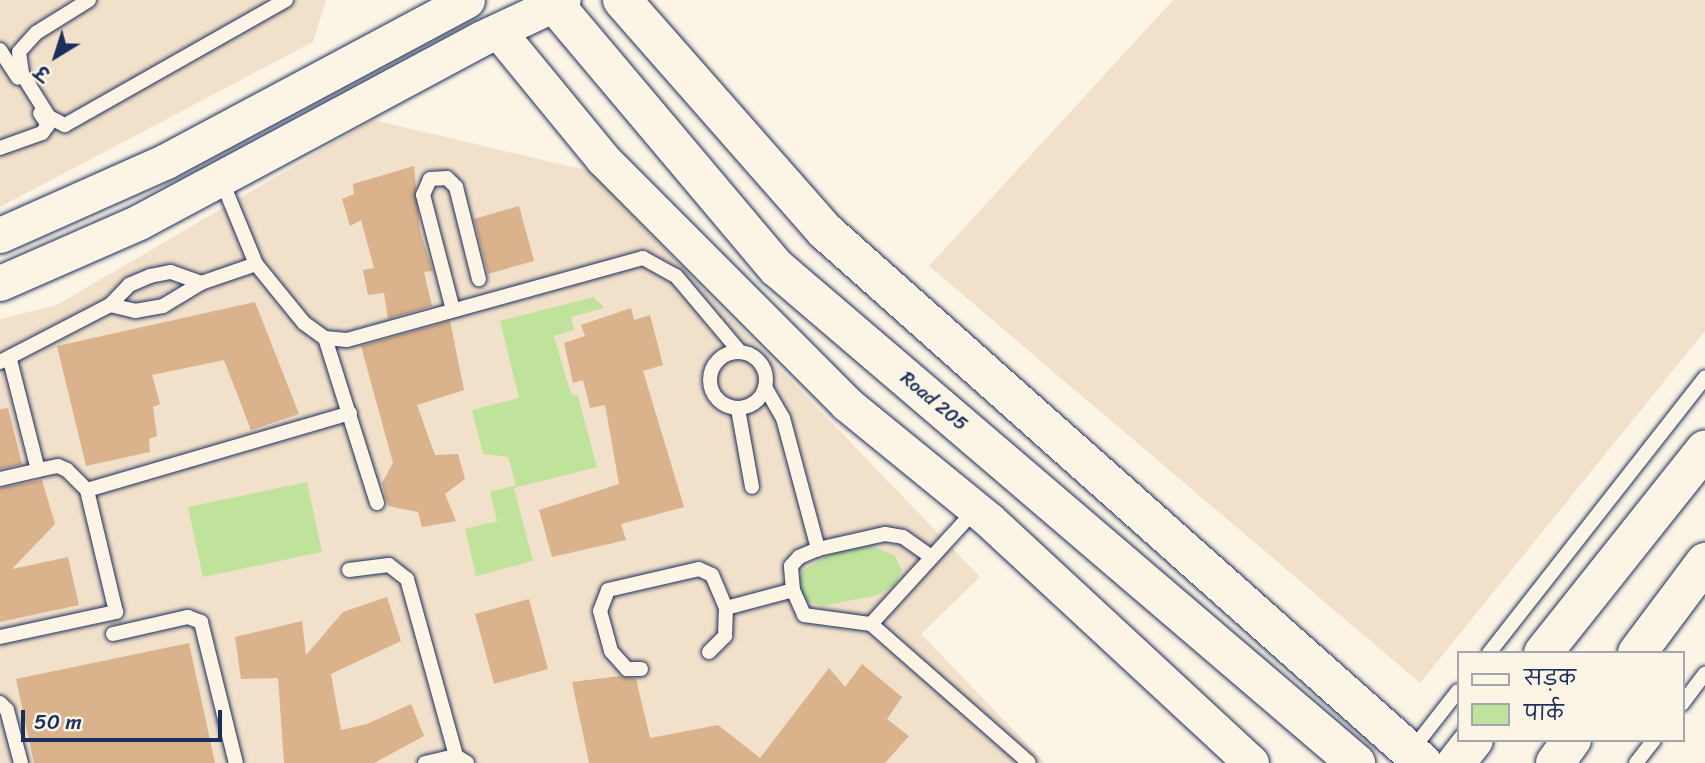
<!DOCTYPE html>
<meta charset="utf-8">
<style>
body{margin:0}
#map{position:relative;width:1705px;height:763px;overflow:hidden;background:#fcf5e5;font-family:Sriracha,"Playpen Sans Deva",sans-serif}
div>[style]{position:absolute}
.built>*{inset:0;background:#f2e1ca}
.green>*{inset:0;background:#c0e39c}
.building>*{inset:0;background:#dab28b}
.roads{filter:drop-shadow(0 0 2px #1b2f5e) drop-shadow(0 0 2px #1b2f5e)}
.service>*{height:14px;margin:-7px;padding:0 7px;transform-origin:7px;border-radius:7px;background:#fcf5e5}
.service>.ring{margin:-7px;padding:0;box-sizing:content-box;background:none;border:14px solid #fcf5e5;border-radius:50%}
.tertiary>*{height:35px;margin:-17.5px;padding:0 17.5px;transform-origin:17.5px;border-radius:17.5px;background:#fcf5e5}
.secondary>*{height:38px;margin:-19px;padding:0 19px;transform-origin:19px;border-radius:19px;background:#fcf5e5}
span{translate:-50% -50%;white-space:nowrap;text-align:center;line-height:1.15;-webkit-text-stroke:5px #fcf5e5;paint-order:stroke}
.street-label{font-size:19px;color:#1b2f5e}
.legend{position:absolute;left:1457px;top:651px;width:228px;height:91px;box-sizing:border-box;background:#fcf5e5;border:2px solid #a2a6af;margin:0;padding:9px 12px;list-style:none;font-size:21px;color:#1b2f5e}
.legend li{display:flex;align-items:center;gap:14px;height:35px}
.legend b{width:35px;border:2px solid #a2a6af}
.north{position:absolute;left:21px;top:21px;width:70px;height:70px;-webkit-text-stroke:5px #fcf5e5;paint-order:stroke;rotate:218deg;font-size:19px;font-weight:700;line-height:28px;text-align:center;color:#1b2f5e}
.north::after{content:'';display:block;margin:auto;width:24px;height:32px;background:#1b2f5e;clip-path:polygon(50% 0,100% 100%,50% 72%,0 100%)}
.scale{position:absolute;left:21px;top:710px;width:201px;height:32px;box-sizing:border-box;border:4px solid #1b2f5e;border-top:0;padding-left:9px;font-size:21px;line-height:24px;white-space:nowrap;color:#1b2f5e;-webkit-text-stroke:5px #fcf5e5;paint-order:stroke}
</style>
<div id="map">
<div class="built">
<div style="clip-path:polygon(0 0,326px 0,313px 42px,0 207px)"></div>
<div style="clip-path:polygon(1173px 0,1705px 0,1705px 331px,1420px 683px,929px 266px)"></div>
<div style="clip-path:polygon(373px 120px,590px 171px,980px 577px,921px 634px,1045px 763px,0 763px,0 319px,57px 305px)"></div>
</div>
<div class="green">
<div style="clip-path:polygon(594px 297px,604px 308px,571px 317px,574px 330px,554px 336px,571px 394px,578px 396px,597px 467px,514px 488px,533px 561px,476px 576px,465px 529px,497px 521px,490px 492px,516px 485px,508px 457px,483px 454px,472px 410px,519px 398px,500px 321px)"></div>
<div style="clip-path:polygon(307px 482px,322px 552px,203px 577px,188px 507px)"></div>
<div style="clip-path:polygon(871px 546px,894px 555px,902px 570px,895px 584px,878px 595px,822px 606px,803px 600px,798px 582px,803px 570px,837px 551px)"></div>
</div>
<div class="building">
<div style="clip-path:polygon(414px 166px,420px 231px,433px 271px,424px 272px,432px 306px,388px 319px,384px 293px,368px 295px,363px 270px,374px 268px,361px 220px,350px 226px,342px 199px,354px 194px,353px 184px)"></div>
<div style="clip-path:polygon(519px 206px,534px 261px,488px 274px,474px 219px)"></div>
<div style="clip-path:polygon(255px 302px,299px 414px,251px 430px,224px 360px,152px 375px,160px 404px,153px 407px,157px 436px,149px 439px,150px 452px,86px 466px,57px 346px)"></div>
<div style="clip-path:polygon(631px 308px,634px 320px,650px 315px,663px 365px,643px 371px,684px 507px,621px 524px,626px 540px,552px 557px,539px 510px,619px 484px,605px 405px,590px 408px,583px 380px,573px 383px,564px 343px,585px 336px,581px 325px)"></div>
<div style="clip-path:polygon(450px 321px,464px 390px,417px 405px,435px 455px,458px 454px,465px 479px,445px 494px,456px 521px,422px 527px,418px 512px,388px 506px,382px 483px,393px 463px,361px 346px)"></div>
<div style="clip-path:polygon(8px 408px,22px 464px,0 469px,0 409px)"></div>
<div style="clip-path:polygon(42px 480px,55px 524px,12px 569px,68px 557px,79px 605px,0 622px,0 488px)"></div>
<div style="clip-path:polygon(387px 597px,401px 641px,331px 674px,341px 730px,367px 724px,411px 704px,424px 736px,374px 763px,284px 763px,278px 678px,241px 679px,235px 637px,302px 621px,306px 655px,343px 612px)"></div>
<div style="clip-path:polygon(529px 599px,548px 669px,494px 684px,475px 614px)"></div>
<div style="clip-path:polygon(189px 643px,215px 763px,34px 763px,16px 679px)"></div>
<div style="clip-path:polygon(862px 664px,902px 697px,887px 719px,909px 736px,885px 763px,589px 763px,572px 682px,620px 676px,636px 679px,650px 738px,718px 725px,760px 758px,829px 668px,845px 687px)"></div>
</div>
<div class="roads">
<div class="service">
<div style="left:89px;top:0;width:62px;rotate:148.1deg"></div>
<div style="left:36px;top:33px;width:25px;rotate:132deg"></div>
<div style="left:19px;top:52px;width:22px;rotate:82deg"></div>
<div style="left:22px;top:74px;width:51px;rotate:57.9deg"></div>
<div style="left:49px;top:117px;width:18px;rotate:27deg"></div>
<div style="left:65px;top:125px;width:254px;rotate:-29.5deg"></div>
<div style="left:0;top:50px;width:33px;rotate:57deg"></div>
<div style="left:0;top:148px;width:45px;rotate:-19.7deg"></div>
<div style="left:42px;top:133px;width:10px;rotate:-53deg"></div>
<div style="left:48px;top:125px;width:14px;rotate:-124deg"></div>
<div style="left:256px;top:264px;width:76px;rotate:50.9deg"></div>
<div style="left:304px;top:323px;width:26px;rotate:36deg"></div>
<div style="left:325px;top:338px;width:22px;rotate:5deg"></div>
<div style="left:347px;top:340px;width:307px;rotate:-15.5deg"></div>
<div style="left:643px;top:258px;width:38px;rotate:29deg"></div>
<div style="left:676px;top:276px;width:99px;rotate:49.9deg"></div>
<div style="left:110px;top:305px;width:28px;rotate:-46deg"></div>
<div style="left:129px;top:285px;width:23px;rotate:-23deg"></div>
<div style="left:150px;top:276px;width:21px;rotate:-11deg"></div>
<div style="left:171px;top:272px;width:32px;rotate:20deg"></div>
<div style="left:453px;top:310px;width:119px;rotate:-104.6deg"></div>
<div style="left:423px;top:195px;width:17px;rotate:-66deg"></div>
<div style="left:430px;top:179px;width:17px;rotate:-3deg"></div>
<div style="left:447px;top:178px;width:13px;rotate:45deg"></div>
<div style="left:456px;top:187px;width:95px;rotate:76deg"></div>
<div style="left:325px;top:338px;width:173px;rotate:72.5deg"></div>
<div class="ring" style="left:710px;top:352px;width:42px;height:42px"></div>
<div style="left:0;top:362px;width:124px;rotate:-27.4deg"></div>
<div style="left:110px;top:305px;width:26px;rotate:13deg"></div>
<div style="left:135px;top:311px;width:28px;rotate:-10deg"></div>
<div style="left:163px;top:306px;width:44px;rotate:-31.2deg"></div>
<div style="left:201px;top:283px;width:58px;rotate:-19.1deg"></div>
<div style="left:256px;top:264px;width:92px;rotate:-112.4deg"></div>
<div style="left:765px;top:387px;width:36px;rotate:60deg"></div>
<div style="left:783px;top:418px;width:136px;rotate:75deg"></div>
<div style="left:818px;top:549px;width:69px;rotate:-12.6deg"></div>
<div style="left:885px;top:534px;width:18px;rotate:9deg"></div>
<div style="left:903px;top:537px;width:33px;rotate:35deg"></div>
<div style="left:738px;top:409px;width:79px;rotate:79.8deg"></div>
<div style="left:0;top:479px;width:39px;rotate:-13deg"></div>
<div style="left:87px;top:490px;width:274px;rotate:-16.3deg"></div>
<div style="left:976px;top:509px;width:156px;rotate:132.4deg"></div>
<div style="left:871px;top:624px;width:210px;rotate:41.3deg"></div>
<div style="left:349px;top:570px;width:40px;rotate:-7.1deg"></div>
<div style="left:389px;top:565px;width:23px;rotate:38deg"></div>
<div style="left:407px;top:579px;width:184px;rotate:74.5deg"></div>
<div style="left:793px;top:590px;width:27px;rotate:66deg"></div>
<div style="left:804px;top:615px;width:68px;rotate:7.7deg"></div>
<div style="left:113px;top:634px;width:77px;rotate:-12.8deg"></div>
<div style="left:188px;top:617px;width:14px;rotate:21deg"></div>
<div style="left:201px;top:622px;width:145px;rotate:76.1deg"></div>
<div style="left:0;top:637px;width:119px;rotate:-12.2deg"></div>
<div style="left:116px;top:612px;width:125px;rotate:-103.4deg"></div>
<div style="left:87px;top:490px;width:28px;rotate:-135deg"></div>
<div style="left:67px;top:470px;width:10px;rotate:-156deg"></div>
<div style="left:58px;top:466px;width:20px;rotate:169deg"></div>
<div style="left:38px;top:470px;width:114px;rotate:-104.3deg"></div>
<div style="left:709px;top:652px;width:23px;rotate:-45deg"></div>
<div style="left:725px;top:636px;width:28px;rotate:-88deg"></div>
<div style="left:1489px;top:653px;width:350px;rotate:-51.9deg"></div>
<div style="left:641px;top:669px;width:14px;rotate:180deg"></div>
<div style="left:627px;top:669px;width:24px;rotate:-132deg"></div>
<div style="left:611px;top:651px;width:41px;rotate:-105.4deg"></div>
<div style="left:600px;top:611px;width:22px;rotate:-69deg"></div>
<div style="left:608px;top:590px;width:93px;rotate:-13deg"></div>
<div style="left:699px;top:569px;width:14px;rotate:25deg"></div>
<div style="left:712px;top:575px;width:36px;rotate:67deg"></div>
<div style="left:726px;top:608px;width:69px;rotate:-15deg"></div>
<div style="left:793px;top:590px;width:24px;rotate:-95deg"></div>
<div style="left:791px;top:566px;width:12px;rotate:-48deg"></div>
<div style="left:799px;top:557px;width:21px;rotate:-23deg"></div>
<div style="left:0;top:703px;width:10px;rotate:45deg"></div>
<div style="left:7px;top:710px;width:55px;rotate:75.2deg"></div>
<div style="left:1682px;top:704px;width:38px;rotate:-53deg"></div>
<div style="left:1411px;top:751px;width:76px;rotate:-51.9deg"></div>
<div style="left:425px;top:763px;width:32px;rotate:-13deg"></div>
<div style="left:456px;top:756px;width:13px;rotate:32deg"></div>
<div style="left:1636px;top:763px;width:29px;rotate:-52deg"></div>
</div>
<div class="tertiary">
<div style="left:498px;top:31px;width:166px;rotate:50.6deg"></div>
<div style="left:603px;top:159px;width:346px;rotate:45.1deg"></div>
<div style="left:847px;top:404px;width:183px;rotate:39.2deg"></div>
<div style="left:989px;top:520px;width:357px;rotate:42.8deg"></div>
<div style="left:0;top:235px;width:182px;rotate:-24deg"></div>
<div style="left:166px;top:161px;width:341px;rotate:-28.1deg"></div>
<div style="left:0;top:283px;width:152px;rotate:-23.7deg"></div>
<div style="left:139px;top:222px;width:389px;rotate:-28.2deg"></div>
<div style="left:482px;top:38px;width:89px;rotate:-25.1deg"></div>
</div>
<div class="secondary">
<div style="left:551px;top:0;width:351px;rotate:49.9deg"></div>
<div style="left:777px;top:268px;width:762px;rotate:40.53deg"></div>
<div style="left:622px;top:0;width:308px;rotate:48.7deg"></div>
<div style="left:825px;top:231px;width:800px;rotate:41.66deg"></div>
<div style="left:1543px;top:653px;width:260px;rotate:-51.5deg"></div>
<div style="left:1637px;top:653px;width:114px;rotate:-53.2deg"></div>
<div style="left:1456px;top:763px;width:29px;rotate:-52deg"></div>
<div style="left:1555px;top:763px;width:29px;rotate:-54deg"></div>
</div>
</div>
<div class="street-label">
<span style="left:934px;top:401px;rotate:40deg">Road 205</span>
</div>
<ul class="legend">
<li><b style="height:9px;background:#fcf5e5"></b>सड़क</li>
<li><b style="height:19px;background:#c0e39c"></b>पार्क</li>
</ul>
<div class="north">उ</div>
<div class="scale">50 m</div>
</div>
